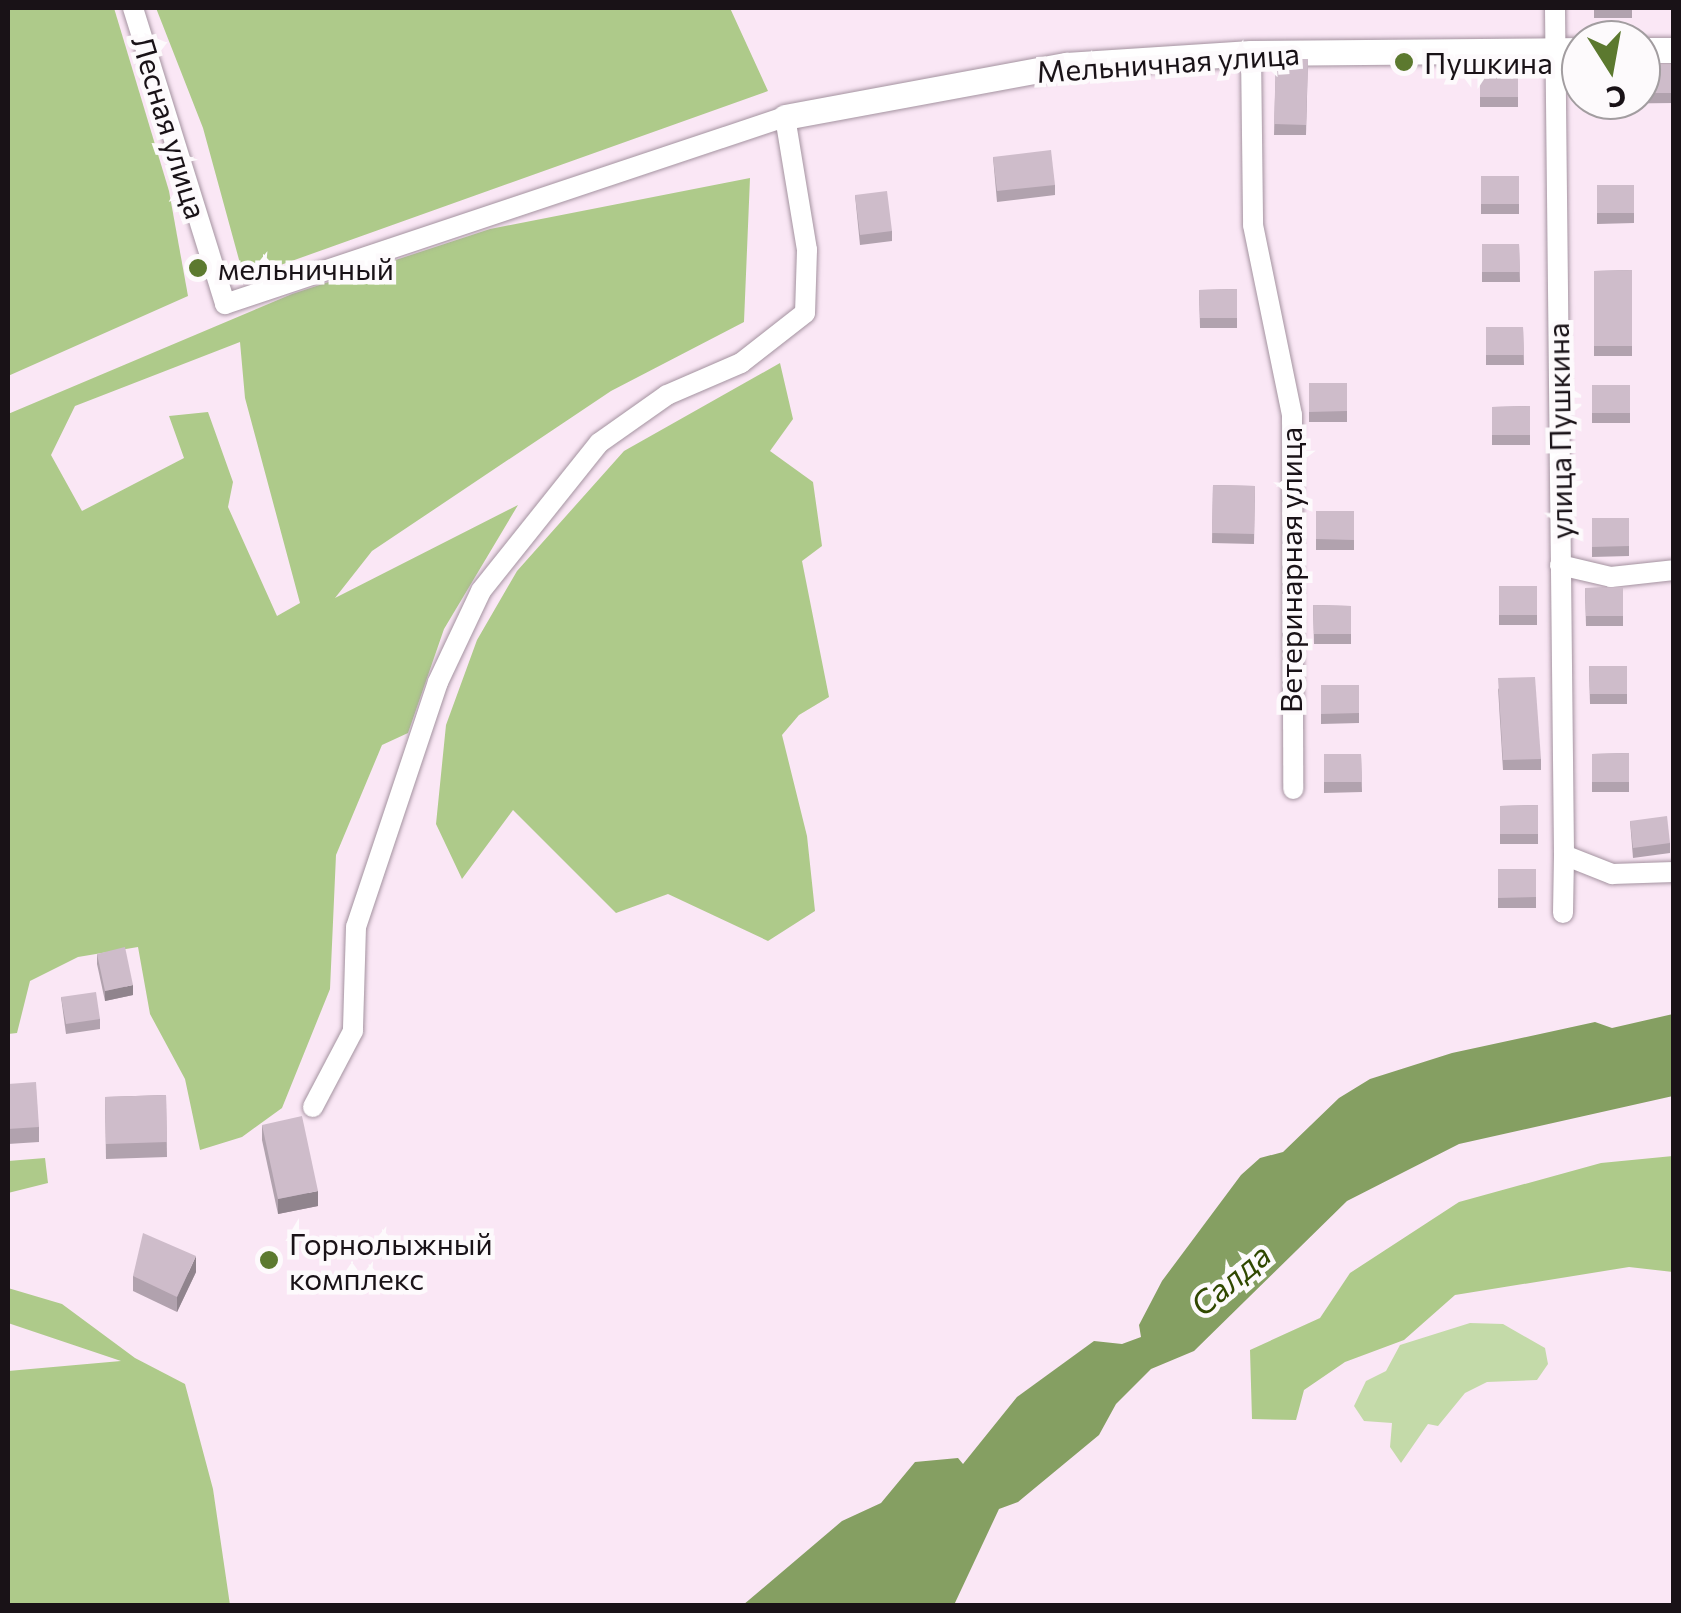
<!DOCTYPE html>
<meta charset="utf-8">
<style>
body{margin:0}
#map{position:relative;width:1681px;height:1613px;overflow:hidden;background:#fae7f5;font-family:Commissioner,sans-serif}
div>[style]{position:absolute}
.green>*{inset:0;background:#c4daa9}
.forest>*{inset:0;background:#aeca8a}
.water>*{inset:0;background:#859f62}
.roads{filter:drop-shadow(0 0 2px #a493a0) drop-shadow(0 0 2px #a493a0)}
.minor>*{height:20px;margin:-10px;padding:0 10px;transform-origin:10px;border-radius:10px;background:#fff}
.tertiary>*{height:25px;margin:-12.5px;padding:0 12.5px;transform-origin:12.5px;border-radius:12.5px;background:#fff}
.wall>*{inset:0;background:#b1a2ae}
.shaded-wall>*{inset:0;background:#90848d}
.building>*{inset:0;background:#cebcca}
.dots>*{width:28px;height:28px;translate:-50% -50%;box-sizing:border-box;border:5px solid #fdfafc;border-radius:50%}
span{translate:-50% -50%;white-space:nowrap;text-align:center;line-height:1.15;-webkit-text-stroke:9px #fdfafc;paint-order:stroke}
.street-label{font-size:30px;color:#191217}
.poi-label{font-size:30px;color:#191217}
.left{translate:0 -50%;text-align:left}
.water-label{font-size:32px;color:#304800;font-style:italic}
.frame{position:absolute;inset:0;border:10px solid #191217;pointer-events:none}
.north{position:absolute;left:1561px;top:20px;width:100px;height:100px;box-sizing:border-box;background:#fdfafc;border:2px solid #a29da0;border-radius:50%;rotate:169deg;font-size:28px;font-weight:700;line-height:40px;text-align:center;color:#191217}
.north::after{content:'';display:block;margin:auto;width:35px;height:45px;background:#5c792f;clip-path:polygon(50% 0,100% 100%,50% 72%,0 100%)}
</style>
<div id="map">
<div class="green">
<div style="clip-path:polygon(1470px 1323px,1503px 1324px,1545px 1348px,1548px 1364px,1537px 1380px,1487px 1382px,1465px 1393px,1438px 1426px,1428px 1424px,1401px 1463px,1390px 1447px,1392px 1423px,1364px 1421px,1354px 1406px,1366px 1381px,1386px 1371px,1400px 1345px)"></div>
</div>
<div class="forest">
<div style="clip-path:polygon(8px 8px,114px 8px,169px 191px,188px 296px,8px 376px)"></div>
<div style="clip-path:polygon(156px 8px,730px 8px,768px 91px,244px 278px,203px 128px)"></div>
<div style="clip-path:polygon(evenodd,750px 178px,744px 322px,611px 391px,372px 551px,335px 598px,518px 505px,444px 629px,408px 733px,382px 745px,336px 855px,330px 989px,282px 1108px,242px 1137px,200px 1150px,185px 1079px,150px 1014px,138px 947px,78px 957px,30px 981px,17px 1033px,8px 1034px,8px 414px,292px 294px,490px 229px,750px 178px,240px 342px,245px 398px,300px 603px,277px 616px,228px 507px,233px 482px,208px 412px,169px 416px,184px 458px,82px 511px,51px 455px,75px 406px,240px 342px)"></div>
<div style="clip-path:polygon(780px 363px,793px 419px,770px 451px,813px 482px,822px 546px,802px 561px,829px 697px,799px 715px,782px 735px,807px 836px,815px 911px,768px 941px,668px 894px,616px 913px,513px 810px,462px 879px,436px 824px,446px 725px,477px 640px,517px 571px,624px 451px)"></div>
<div style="clip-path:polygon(1673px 1156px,1673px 1272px,1629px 1267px,1455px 1295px,1404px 1340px,1345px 1362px,1304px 1390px,1296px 1420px,1252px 1419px,1250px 1350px,1320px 1318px,1350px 1273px,1459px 1202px,1601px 1163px)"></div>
<div style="clip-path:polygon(45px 1158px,48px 1183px,8px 1193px,8px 1161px)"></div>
<div style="clip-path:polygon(8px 1288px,62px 1304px,135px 1358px,185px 1384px,213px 1489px,230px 1605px,8px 1605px,8px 1371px,121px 1361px,8px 1323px)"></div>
</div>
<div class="water">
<div style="clip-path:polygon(1673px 1014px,1673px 1096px,1459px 1144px,1347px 1201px,1194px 1351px,1151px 1369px,1116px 1404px,1099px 1435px,1018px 1502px,999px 1509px,954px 1605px,743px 1605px,842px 1521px,881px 1503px,915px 1462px,958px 1458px,963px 1464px,1017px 1397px,1094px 1341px,1122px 1344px,1141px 1337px,1139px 1325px,1162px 1281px,1241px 1175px,1260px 1158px,1283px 1152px,1339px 1098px,1370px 1079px,1452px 1053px,1595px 1022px,1612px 1028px)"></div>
</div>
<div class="roads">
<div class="minor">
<div style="left:133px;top:8px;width:310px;rotate:72.7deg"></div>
<div style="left:225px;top:304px;width:590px;rotate:-18.47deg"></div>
<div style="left:785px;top:117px;width:135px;rotate:80.6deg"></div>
<div style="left:807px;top:250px;width:63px;rotate:91.8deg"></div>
<div style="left:805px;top:313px;width:81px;rotate:142deg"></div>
<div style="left:741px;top:363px;width:81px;rotate:156.6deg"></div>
<div style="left:667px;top:395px;width:83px;rotate:144.8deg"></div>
<div style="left:599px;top:443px;width:189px;rotate:128.6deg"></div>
<div style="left:481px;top:591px;width:101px;rotate:115.3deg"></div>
<div style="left:438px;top:682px;width:258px;rotate:108.5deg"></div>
<div style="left:356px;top:927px;width:104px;rotate:91.7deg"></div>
<div style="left:353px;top:1031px;width:86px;rotate:117.8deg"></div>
<div style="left:1555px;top:8px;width:847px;rotate:89.39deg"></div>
<div style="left:1251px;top:53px;width:172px;rotate:89.3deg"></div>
<div style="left:1253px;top:225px;width:194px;rotate:78.4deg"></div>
<div style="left:1292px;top:415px;width:374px;rotate:89.8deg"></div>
<div style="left:1560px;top:565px;width:52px;rotate:13.2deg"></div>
<div style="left:1611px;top:577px;width:63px;rotate:-6.3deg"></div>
<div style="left:1563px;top:913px;width:58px;rotate:-89deg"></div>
<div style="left:1564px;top:855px;width:52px;rotate:21.6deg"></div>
<div style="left:1612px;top:874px;width:62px;rotate:-1.8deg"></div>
</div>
<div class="tertiary">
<div style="left:1641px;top:50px;width:33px"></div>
<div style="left:785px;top:117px;width:286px;rotate:-10.5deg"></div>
<div style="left:1066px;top:65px;width:185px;rotate:-3.7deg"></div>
<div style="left:1251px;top:53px;width:330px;rotate:-0.5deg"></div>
</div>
</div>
<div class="wall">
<div style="clip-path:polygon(1594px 8px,1632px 8px,1632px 18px,1594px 18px)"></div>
<div style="clip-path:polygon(1276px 59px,1308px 59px,1306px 135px,1274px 135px)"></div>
<div style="clip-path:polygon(1641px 65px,1674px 65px,1674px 103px,1587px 104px,1587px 100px,1641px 100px)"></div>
<div style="clip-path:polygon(1480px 69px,1518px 69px,1518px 107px,1480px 107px)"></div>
<div style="clip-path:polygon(993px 157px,1055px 185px,1055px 195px,997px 202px)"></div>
<div style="clip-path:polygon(1481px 176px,1519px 176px,1519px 214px,1481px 214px)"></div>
<div style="clip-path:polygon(1597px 185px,1634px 185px,1634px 223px,1597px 224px)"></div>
<div style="clip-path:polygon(855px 195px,892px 231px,892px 241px,860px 245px)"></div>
<div style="clip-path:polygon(1482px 244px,1519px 244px,1520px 282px,1482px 282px)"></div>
<div style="clip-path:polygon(1632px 270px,1632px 356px,1594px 356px,1594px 271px)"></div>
<div style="clip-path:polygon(1237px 289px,1237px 328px,1200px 328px,1199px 290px)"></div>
<div style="clip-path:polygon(1486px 327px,1523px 327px,1524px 365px,1486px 365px)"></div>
<div style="clip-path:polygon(1309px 383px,1347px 383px,1347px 422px,1309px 422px)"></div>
<div style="clip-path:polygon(1592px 385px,1630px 385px,1630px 423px,1592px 423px)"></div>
<div style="clip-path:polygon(1530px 406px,1530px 445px,1492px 445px,1492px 407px)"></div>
<div style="clip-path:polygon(1213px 485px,1255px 486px,1254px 544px,1212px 543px)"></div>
<div style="clip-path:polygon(1316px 511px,1354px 511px,1354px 550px,1316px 550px)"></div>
<div style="clip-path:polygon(1592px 518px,1629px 518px,1629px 556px,1592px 557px)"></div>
<div style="clip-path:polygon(1499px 586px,1537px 586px,1537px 625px,1499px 625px)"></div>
<div style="clip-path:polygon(1623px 587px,1623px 626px,1586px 626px,1585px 588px)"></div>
<div style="clip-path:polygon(1313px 605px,1351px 606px,1351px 644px,1314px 644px)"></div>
<div style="clip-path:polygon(1589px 666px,1627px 666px,1627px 704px,1590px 704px)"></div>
<div style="clip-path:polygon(1321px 685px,1359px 685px,1359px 723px,1321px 724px)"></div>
<div style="clip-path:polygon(1498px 688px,1541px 759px,1541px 770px,1503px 770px)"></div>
<div style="clip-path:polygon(1629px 753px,1629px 792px,1592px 792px,1592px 754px)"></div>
<div style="clip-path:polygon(1324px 754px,1361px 754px,1362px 792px,1324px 793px)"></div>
<div style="clip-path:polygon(1538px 805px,1538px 844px,1500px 844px,1500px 806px)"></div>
<div style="clip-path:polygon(1630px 821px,1670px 843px,1670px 853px,1633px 858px)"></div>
<div style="clip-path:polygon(1498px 869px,1536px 869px,1536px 908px,1498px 908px)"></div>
<div style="clip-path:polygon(97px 954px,133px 995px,105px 1001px,97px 964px)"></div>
<div style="clip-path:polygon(61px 997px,100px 1019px,100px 1029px,66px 1034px)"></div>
<div style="clip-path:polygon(8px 1084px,39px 1127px,39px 1142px,8px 1144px)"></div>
<div style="clip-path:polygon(166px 1095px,167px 1157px,106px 1159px,105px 1097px)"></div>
<div style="clip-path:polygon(262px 1125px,318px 1206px,278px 1214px,262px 1140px)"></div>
<div style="clip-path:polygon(196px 1272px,177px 1312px,133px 1291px,133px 1276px)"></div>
</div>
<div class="shaded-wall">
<div style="clip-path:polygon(133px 985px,133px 995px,105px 1001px,105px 991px)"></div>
<div style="clip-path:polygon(318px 1191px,318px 1206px,278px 1214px,278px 1199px)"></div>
<div style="clip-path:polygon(196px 1256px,196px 1272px,177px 1312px,177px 1297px)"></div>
</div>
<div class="building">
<div style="clip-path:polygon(1276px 59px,1308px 59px,1306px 125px,1274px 124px)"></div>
<div style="clip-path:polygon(1641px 65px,1674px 65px,1674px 93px,1641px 93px)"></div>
<div style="clip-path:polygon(1480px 69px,1518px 69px,1518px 97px,1480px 97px)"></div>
<div style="clip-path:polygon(1051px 150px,1055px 185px,997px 191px,993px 157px)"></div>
<div style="clip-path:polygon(1481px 176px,1519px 176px,1519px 204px,1481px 204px)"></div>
<div style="clip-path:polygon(1597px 185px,1634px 185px,1634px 213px,1597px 213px)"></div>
<div style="clip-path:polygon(887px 191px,892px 231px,860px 235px,855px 195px)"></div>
<div style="clip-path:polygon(1482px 244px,1519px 244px,1520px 272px,1482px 272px)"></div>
<div style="clip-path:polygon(1632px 270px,1632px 346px,1594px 346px,1594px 271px)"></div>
<div style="clip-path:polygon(1237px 289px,1237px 318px,1200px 318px,1199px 290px)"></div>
<div style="clip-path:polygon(1486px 327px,1523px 327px,1524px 355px,1486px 355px)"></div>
<div style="clip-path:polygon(1309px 383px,1347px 383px,1347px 411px,1309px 412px)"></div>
<div style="clip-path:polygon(1592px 385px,1630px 385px,1630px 413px,1592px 413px)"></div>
<div style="clip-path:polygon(1530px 406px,1530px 435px,1492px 435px,1492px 407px)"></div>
<div style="clip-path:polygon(1213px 485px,1255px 486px,1254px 534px,1212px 533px)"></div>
<div style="clip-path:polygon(1316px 511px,1354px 511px,1354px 540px,1316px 539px)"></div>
<div style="clip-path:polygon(1592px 518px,1629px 518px,1629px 546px,1592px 547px)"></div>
<div style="clip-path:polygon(1499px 586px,1537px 586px,1537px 615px,1499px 615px)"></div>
<div style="clip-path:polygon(1623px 587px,1623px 616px,1586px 616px,1585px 588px)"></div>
<div style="clip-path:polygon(1313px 605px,1351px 606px,1351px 634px,1314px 634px)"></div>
<div style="clip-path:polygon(1589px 666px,1627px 666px,1627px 694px,1590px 694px)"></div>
<div style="clip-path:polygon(1535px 677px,1541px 759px,1503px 760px,1498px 678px)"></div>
<div style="clip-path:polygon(1321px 685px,1359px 685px,1359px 713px,1321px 714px)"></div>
<div style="clip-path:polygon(1629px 753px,1629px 782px,1592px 782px,1592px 754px)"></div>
<div style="clip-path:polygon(1324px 754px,1361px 754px,1362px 782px,1324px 782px)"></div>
<div style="clip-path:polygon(1538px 805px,1538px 834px,1500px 834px,1500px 806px)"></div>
<div style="clip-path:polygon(1667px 816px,1670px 843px,1633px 848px,1630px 821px)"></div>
<div style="clip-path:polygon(1498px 869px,1536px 869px,1536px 897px,1498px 898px)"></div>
<div style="clip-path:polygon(125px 947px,133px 985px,105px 991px,97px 954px)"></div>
<div style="clip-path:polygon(96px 992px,100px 1019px,66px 1024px,61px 997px)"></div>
<div style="clip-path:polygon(36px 1082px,39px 1127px,8px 1129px,8px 1084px)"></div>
<div style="clip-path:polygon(166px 1095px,167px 1142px,106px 1144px,105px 1097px)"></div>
<div style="clip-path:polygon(302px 1116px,318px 1191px,278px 1199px,262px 1125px)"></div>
<div style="clip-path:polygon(143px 1233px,196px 1256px,177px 1297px,133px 1276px)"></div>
</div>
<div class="dots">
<div style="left:1404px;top:62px;background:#5c792f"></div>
<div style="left:198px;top:268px;background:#5c792f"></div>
<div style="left:269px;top:1260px;background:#5c792f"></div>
</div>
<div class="street-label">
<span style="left:1168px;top:62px;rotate:-4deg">Мельничная улица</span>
<span style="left:170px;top:127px;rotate:73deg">Лесная улица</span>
<span style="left:1559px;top:431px;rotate:-91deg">улица Пушкина</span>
<span style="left:1290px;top:570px;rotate:-90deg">Ветеринарная улица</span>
</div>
<div class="poi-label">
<span class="left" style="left:1424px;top:62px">Пушкина</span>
<span class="left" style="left:218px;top:268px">мельничный</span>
<span class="left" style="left:289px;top:1260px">Горнолыжный<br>комплекс</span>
</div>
<div class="water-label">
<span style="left:1230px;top:1279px;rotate:-40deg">Салда</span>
</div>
<div class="frame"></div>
<div class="north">С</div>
</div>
